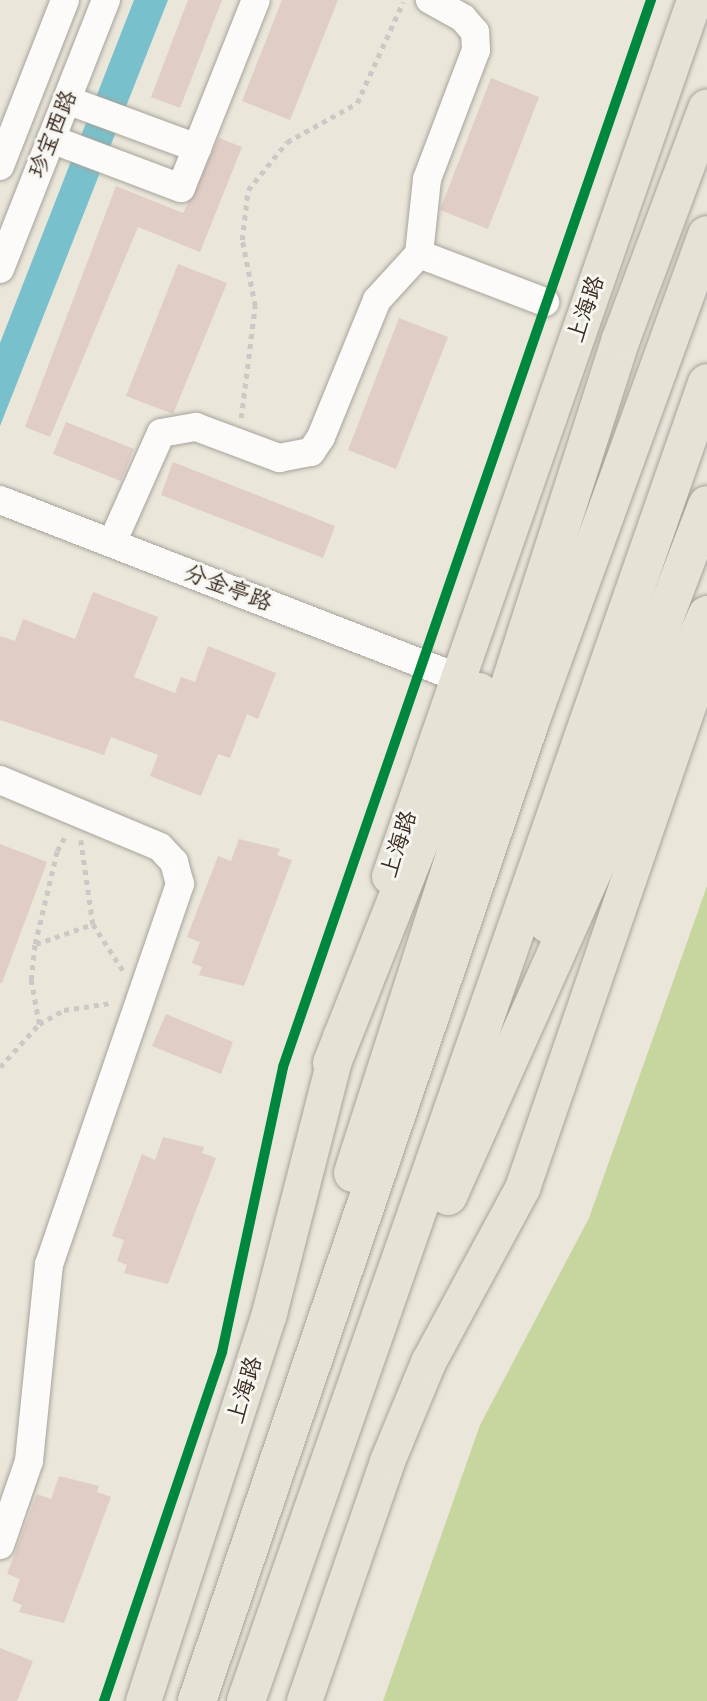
<!DOCTYPE html>
<meta charset="utf-8">
<style>
body{margin:0}
#map{position:relative;width:707px;height:1701px;overflow:hidden;background:#eae6da;font-family:Sriracha,"LXGW WenKai TC",sans-serif}
div>[style]{position:absolute}
.green>*{inset:0;background:#c7d59f}
.water>*{inset:0;background:#78c1cc}
.building>*{inset:0;background:#e0cdc6}
.path>*{height:4.5px;margin-top:-2.25px;transform-origin:0;background:repeating-linear-gradient(90deg,#cbc9c6 0 5px,transparent 0 10px)}
.roads{filter:drop-shadow(0 0 2px #a7a39b) drop-shadow(0 0 2px #a7a39b)}
.minor>*{height:28px;margin:-14px;padding:0 14px;transform-origin:14px;border-radius:14px;background:#fcfbf9}
.major>*{height:35px;margin:-17.5px;padding:0 17.5px;transform-origin:17.5px;border-radius:17.5px;background:#e7e2d6}
.highway>*{height:38px;margin:-19px;padding:0 19px;transform-origin:19px;border-radius:19px;background:#e7e2d6}
.cycleway>*{height:10px;margin:-5px;padding:0 5px;transform-origin:5px;border-radius:5px;background:#00873e}
span{translate:-50% -50%;white-space:nowrap;text-align:center;line-height:1.15;-webkit-text-stroke:6px #f6f6f2;paint-order:stroke}
.street-label{font-size:23px;color:#3b2a1e}
</style>
<div id="map">
<div class="green">
<div style="clip-path:polygon(707px 886px,707px 1701px,383px 1701px,480px 1425px,589px 1218px)"></div>
</div>
<div class="water">
<div style="clip-path:polygon(134px 0,168px 0,0 426px,0 343px)"></div>
</div>
<div class="building">
<div style="clip-path:polygon(188px 0,222px 0,180px 108px,151px 97px)"></div>
<div style="clip-path:polygon(282px 0,338px 0,290px 120px,242px 101px)"></div>
<div style="clip-path:polygon(491px 78px,539px 97px,488px 229px,440px 210px)"></div>
<div style="clip-path:polygon(219px 138px,242px 147px,200px 252px,138px 227px,50px 437px,25px 427px,116px 186px,183px 213px)"></div>
<div style="clip-path:polygon(178px 264px,227px 283px,173px 414px,126px 396px)"></div>
<div style="clip-path:polygon(399px 318px,448px 337px,396px 469px,348px 450px)"></div>
<div style="clip-path:polygon(66px 422px,134px 449px,121px 481px,53px 454px)"></div>
<div style="clip-path:polygon(173px 462px,335px 526px,323px 558px,161px 495px)"></div>
<div style="clip-path:polygon(93px 592px,158px 617px,134px 677px,175px 693px,181px 677px,195px 682px,208px 646px,276px 673px,258px 719px,247px 714px,230px 758px,218px 754px,201px 796px,150px 776px,158px 755px,111px 737px,104px 755px,0 720px,0 636px,15px 641px,23px 619px,75px 639px)"></div>
<div style="clip-path:polygon(239px 839px,280px 849px,277px 855px,292px 860px,244px 986px,199px 975px,202px 967px,192px 963px,200px 942px,187px 937px,218px 856px,231px 861px)"></div>
<div style="clip-path:polygon(0 844px,47px 862px,2px 983px,0 983px)"></div>
<div style="clip-path:polygon(166px 1014px,233px 1042px,221px 1074px,152px 1046px)"></div>
<div style="clip-path:polygon(163px 1137px,204px 1147px,202px 1153px,216px 1158px,168px 1284px,124px 1273px,127px 1265px,117px 1261px,124px 1240px,112px 1236px,142px 1154px,155px 1160px)"></div>
<div style="clip-path:polygon(59px 1476px,99px 1486px,97px 1492px,111px 1497px,64px 1623px,19px 1612px,22px 1605px,12px 1601px,20px 1579px,7px 1574px,37px 1494px,51px 1499px)"></div>
<div style="clip-path:polygon(0 1648px,33px 1661px,17px 1701px,0 1701px)"></div>
</div>
<div class="path">
<div style="left:241px;top:418px;width:113px;rotate:-82.9deg"></div>
<div style="left:255px;top:306px;width:67px;rotate:-101.1deg"></div>
<div style="left:242px;top:240px;width:50px;rotate:-83.2deg"></div>
<div style="left:248px;top:190px;width:62px;rotate:-50.9deg"></div>
<div style="left:287px;top:142px;width:80px;rotate:-29.1deg"></div>
<div style="left:357px;top:103px;width:111px;rotate:-65.5deg"></div>
<div style="left:81px;top:840px;width:85px;rotate:81.9deg"></div>
<div style="left:93px;top:924px;width:57px;rotate:57.1deg"></div>
<div style="left:36px;top:944px;width:60px;rotate:-19.3deg"></div>
<div style="left:39px;top:1024px;width:45px;rotate:-100.3deg"></div>
<div style="left:31px;top:980px;width:36px;rotate:-84deg"></div>
<div style="left:35px;top:944px;width:96px;rotate:-76.7deg"></div>
<div style="left:57px;top:851px;width:18px;rotate:-61deg"></div>
<div style="left:0;top:1067px;width:58px;rotate:-47.8deg"></div>
<div style="left:39px;top:1024px;width:29px;rotate:-29deg"></div>
<div style="left:64px;top:1010px;width:48px;rotate:-8.5deg"></div>
</div>
<div class="roads">
<div class="minor">
<div style="left:67px;top:100px;width:139px;rotate:20.3deg"></div>
<div style="left:51px;top:139px;width:139px;rotate:20.7deg"></div>
<div style="left:181px;top:188px;width:202px;rotate:-68.3deg"></div>
<div style="left:0;top:166px;width:178px;rotate:-68.6deg"></div>
<div style="left:419px;top:254px;width:135px;rotate:20.9deg"></div>
<div style="left:0;top:269px;width:289px;rotate:-68.5deg"></div>
<div style="left:0;top:500px;width:489px;rotate:21.2deg"></div>
<div style="left:112px;top:543px;width:120px;rotate:-66deg"></div>
<div style="left:161px;top:433px;width:36px;rotate:-10deg"></div>
<div style="left:196px;top:427px;width:89px;rotate:20.5deg"></div>
<div style="left:279px;top:458px;width:33px;rotate:-11deg"></div>
<div style="left:311px;top:452px;width:18px;rotate:-56deg"></div>
<div style="left:321px;top:437px;width:148px;rotate:-67.8deg"></div>
<div style="left:377px;top:300px;width:62px;rotate:-47.6deg"></div>
<div style="left:419px;top:254px;width:75px;rotate:-83.9deg"></div>
<div style="left:427px;top:179px;width:138px;rotate:-69.2deg"></div>
<div style="left:476px;top:50px;width:18px;rotate:-93deg"></div>
<div style="left:475px;top:32px;width:18px;rotate:-131deg"></div>
<div style="left:463px;top:18px;width:38px;rotate:-151deg"></div>
<div style="left:0;top:780px;width:173px;rotate:22.7deg"></div>
<div style="left:160px;top:847px;width:21px;rotate:47deg"></div>
<div style="left:174px;top:862px;width:23px;rotate:75deg"></div>
<div style="left:180px;top:884px;width:402px;rotate:109deg"></div>
<div style="left:49px;top:1264px;width:198px;rotate:95.8deg"></div>
<div style="left:29px;top:1461px;width:89px;rotate:109deg"></div>
</div>
<div class="major">
<div style="left:389px;top:876px;width:928px;rotate:-70.8deg"></div>
<div style="left:143px;top:1701px;width:408px;rotate:-72deg"></div>
<div style="left:269px;top:1313px;width:286px;rotate:-75.6deg"></div>
<div style="left:304px;top:1701px;width:254px;rotate:-70.9deg"></div>
<div style="left:387px;top:1461px;width:107px;rotate:-67.5deg"></div>
<div style="left:428px;top:1362px;width:198px;rotate:-61.6deg"></div>
<div style="left:522px;top:1188px;width:565px;rotate:-70.99deg"></div>
</div>
<div class="highway">
<div style="left:548px;top:924px;width:448px;rotate:-69.2deg"></div>
<div style="left:332px;top:1063px;width:399px;rotate:-68.4deg"></div>
<div style="left:353px;top:1173px;width:876px;rotate:-72.19deg"></div>
<div style="left:621px;top:339px;width:246px;rotate:-69.5deg"></div>
<div style="left:448px;top:1196px;width:636px;rotate:-65.97deg"></div>
<div style="left:197px;top:1701px;width:1034px;rotate:-71.21deg"></div>
<div style="left:530px;top:722px;width:518px;rotate:-70.03deg"></div>
<div style="left:246px;top:1701px;width:1396px;rotate:-70.72deg"></div>
</div>
</div>
<div class="cycleway">
<div style="left:104px;top:1701px;width:368px;rotate:-71.3deg"></div>
<div style="left:222px;top:1352px;width:291px;rotate:-77.9deg"></div>
<div style="left:283px;top:1067px;width:1129px;rotate:-70.97deg"></div>
</div>
<div class="street-label">
<span style="left:53px;top:134px;rotate:-68deg">珍宝西路</span>
<span style="left:586px;top:309px;rotate:-71deg">上海路</span>
<span style="left:228px;top:588px;rotate:21deg">分金亭路</span>
<span style="left:399px;top:844px;rotate:-72deg">上海路</span>
<span style="left:245px;top:1390px;rotate:-73deg">上海路</span>
</div>
</div>
